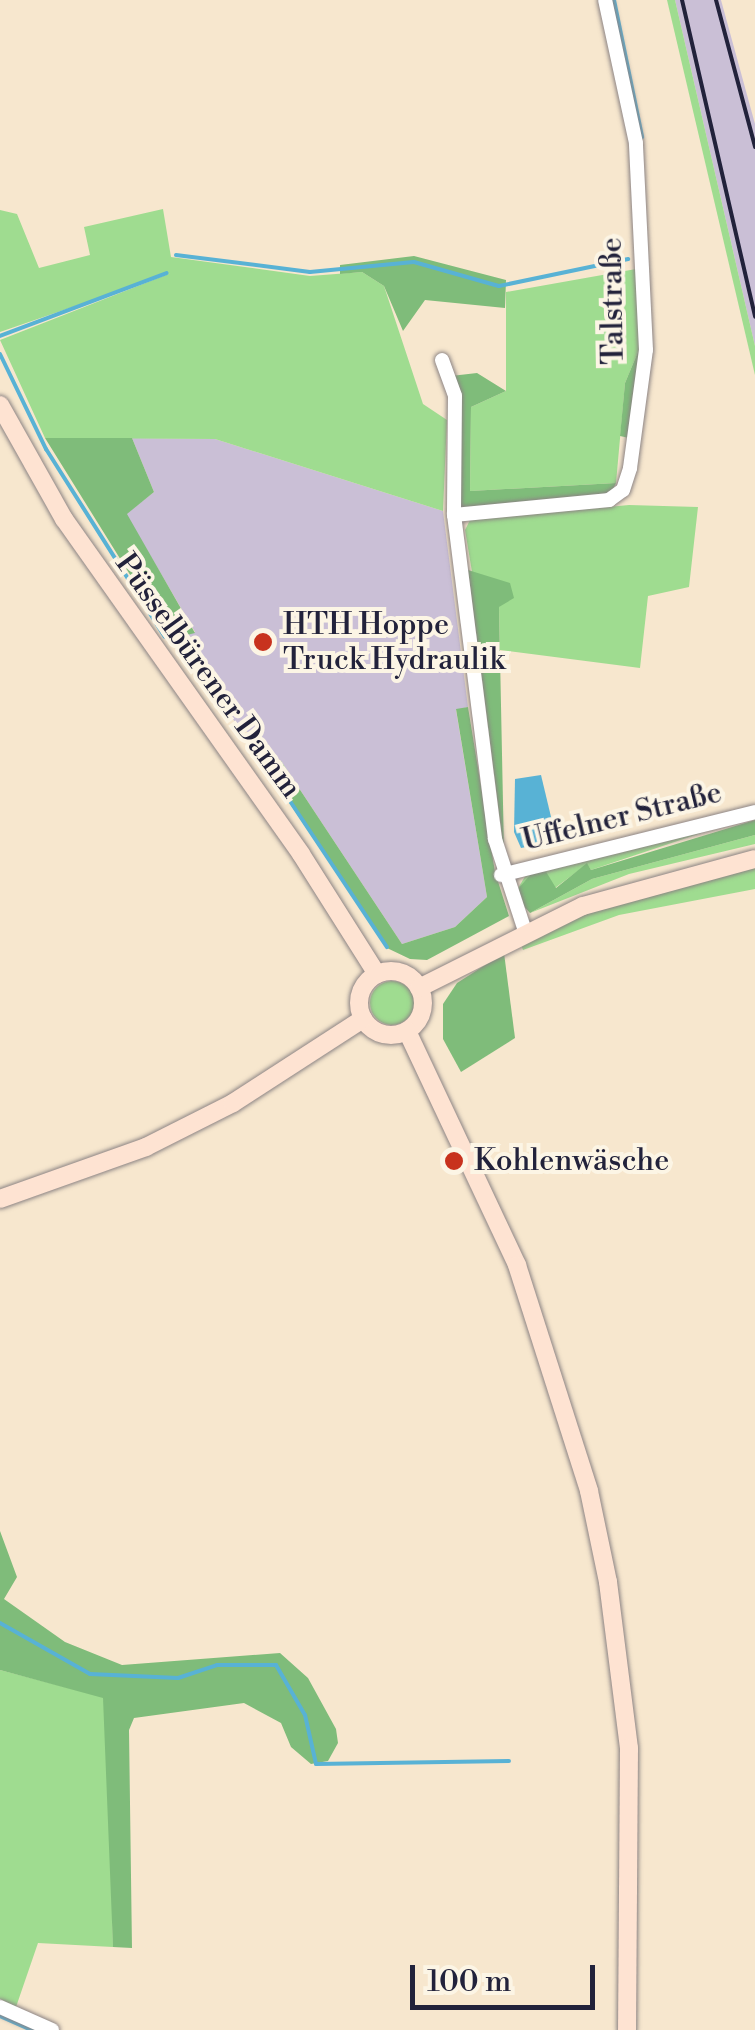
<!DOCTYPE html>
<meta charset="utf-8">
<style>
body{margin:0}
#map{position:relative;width:755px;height:2030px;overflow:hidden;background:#f7e7ce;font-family:"Libre Bodoni",serif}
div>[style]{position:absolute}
.industrial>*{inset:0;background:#cabfd6}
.green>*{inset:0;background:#9fdc90}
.round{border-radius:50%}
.forest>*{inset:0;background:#7fbc7a}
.water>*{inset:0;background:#58b2d5}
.stream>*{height:4px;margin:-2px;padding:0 2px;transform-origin:2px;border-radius:2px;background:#58b2d5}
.roads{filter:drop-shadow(0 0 2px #8c8484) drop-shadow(0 0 2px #8c8484)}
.street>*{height:14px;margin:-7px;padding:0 7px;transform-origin:7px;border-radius:7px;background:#fff}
.secondary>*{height:18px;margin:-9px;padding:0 9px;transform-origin:9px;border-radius:9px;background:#fee3d2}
.secondary>.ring{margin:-9px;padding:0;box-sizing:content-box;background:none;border:18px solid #fee3d2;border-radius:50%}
.rail>*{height:4px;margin:-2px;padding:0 2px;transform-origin:2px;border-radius:2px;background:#22223b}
.dots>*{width:28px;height:28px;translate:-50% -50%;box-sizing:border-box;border:5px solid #fcf5e5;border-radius:50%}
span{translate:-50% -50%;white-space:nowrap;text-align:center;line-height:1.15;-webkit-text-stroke:8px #fcf5e5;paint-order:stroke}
.street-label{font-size:30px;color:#22223b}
.poi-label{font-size:30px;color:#22223b}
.left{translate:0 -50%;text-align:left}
.scale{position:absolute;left:410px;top:1965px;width:185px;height:45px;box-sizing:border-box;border:5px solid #22223b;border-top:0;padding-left:12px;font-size:30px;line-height:35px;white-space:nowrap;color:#22223b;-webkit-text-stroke:8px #fcf5e5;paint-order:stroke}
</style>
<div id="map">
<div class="industrial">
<div style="clip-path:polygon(675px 0,721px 0,755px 124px,755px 346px)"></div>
<div style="clip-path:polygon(132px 438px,215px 439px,443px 511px,468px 707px,456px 710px,487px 897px,455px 927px,402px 944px,281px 761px,230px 717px,170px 639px,195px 632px,126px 514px,154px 492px)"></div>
</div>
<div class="green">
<div style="clip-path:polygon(667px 0,675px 0,755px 346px,755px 375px)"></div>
<div style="clip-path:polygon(163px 209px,171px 257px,310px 276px,362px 272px,384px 286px,423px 404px,447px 420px,443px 511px,215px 439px,45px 438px,0 340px,171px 273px,0 332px,0 210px,17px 214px,39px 268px,90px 255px,84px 227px)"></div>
<div style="clip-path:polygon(636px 269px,640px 347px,625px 383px,616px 483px,470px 491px,471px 407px,506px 391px,506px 292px)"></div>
<div style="clip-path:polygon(629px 505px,698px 507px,689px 587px,648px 596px,640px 668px,500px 650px,499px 607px,510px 584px,472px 572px,465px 530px,470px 520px)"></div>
<div style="clip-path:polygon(755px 815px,591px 870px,587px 864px,555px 888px,517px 890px,527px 873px)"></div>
<div style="clip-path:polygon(755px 835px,755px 844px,629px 874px,530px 913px,592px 879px)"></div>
<div style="clip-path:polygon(755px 866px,755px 889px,619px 915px,523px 950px,520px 942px,628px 897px)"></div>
<div class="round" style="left:370px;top:981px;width:44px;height:44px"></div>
<div style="clip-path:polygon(0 1670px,103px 1697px,108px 1718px,113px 1947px,38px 1943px,16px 2007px,0 1999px)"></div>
</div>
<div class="forest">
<div style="clip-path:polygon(414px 256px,506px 280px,505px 308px,425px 300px,403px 331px,384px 286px,362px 272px,340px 274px,340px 265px)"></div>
<div style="clip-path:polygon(640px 347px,629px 438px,620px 436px,625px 383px)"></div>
<div style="clip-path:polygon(477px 373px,506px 391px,471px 407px,470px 491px,616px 483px,609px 497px,459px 509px,451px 376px)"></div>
<div style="clip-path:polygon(45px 438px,132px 438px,154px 492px,127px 514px,195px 633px,170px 639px)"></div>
<div style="clip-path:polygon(468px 570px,510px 583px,514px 598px,499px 607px,504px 852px)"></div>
<div style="clip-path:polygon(468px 707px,495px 872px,509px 916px,427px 960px,410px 959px,387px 948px,268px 771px,281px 761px,402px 944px,455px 927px,487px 897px,456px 709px)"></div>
<div style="clip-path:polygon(755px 820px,755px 835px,592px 879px,530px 913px,520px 902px,517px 890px,532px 873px,545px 870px,556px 888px,587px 863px,591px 870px)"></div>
<div style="clip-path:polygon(504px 953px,515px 1038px,461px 1072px,443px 1039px,443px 1004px,457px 983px)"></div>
<div style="clip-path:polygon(0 1531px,17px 1577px,4px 1599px,65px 1642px,122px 1665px,280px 1653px,308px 1678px,336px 1729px,338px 1743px,328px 1761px,311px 1764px,291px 1747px,281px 1723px,244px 1703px,134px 1718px,129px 1730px,132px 1948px,113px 1947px,103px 1698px,0 1670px)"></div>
</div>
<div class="water">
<div style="clip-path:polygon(541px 775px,552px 821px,537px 845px,521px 848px,514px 832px,515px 779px)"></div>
</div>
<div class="stream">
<div style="left:614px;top:0;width:140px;rotate:78.4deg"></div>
<div style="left:176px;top:255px;width:135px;rotate:7.2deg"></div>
<div style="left:310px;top:272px;width:104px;rotate:-5.5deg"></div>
<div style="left:414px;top:262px;width:88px;rotate:15.8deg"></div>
<div style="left:499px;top:286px;width:132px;rotate:-11.8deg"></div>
<div style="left:0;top:336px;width:178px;rotate:-20.7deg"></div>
<div style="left:0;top:354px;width:106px;rotate:64.2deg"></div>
<div style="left:46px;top:449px;width:222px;rotate:57.7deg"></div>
<div style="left:268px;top:768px;width:215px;rotate:56.4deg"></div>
<div style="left:0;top:1623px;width:103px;rotate:29.5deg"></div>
<div style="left:90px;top:1674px;width:88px;rotate:2.6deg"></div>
<div style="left:178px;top:1678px;width:41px;rotate:-18.4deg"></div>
<div style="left:217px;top:1665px;width:59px"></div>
<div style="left:276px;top:1665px;width:58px;rotate:59.9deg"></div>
<div style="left:305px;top:1715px;width:50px;rotate:77.3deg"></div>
<div style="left:316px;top:1764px;width:193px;rotate:-0.9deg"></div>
<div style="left:0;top:2016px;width:35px;rotate:24deg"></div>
</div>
<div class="roads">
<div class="street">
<div style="left:442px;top:360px;width:38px;rotate:70deg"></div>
<div style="left:455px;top:396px;width:119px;rotate:90.5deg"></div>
<div style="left:501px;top:875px;width:262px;rotate:-13.9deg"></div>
<div style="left:525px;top:931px;width:97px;rotate:-108.1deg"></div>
<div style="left:495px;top:839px;width:327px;rotate:-97.2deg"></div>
<div style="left:454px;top:515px;width:156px;rotate:-5.5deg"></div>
<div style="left:609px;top:500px;width:17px;rotate:-36deg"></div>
<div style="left:623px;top:490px;width:23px;rotate:-72deg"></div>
<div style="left:630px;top:468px;width:119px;rotate:-82.3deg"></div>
<div style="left:646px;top:350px;width:207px;rotate:-92.8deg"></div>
<div style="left:636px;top:143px;width:146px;rotate:-102.2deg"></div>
<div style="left:0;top:2007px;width:57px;rotate:23.9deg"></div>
</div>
<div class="secondary">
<div style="left:0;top:405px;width:131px;rotate:60.7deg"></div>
<div style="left:64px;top:519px;width:410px;rotate:54.7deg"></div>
<div style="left:301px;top:854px;width:142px;rotate:57.7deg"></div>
<div class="ring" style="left:359px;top:971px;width:46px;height:46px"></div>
<div style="left:419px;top:988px;width:183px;rotate:-26.6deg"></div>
<div style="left:583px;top:906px;width:178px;rotate:-15.3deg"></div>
<div style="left:407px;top:1031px;width:259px;rotate:64.8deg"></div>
<div style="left:517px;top:1265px;width:237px;rotate:72.3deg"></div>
<div style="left:589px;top:1491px;width:93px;rotate:78.2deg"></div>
<div style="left:608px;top:1582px;width:167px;rotate:82.8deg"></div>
<div style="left:629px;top:1748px;width:282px;rotate:90.4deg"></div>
<div style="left:0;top:1199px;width:155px;rotate:-19.6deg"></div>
<div style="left:146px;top:1147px;width:97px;rotate:-26.8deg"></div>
<div style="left:233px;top:1103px;width:155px;rotate:-32.9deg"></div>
</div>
</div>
<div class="rail">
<div style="left:682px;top:0;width:325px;rotate:77deg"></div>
<div style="left:716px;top:0;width:152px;rotate:75.1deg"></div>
</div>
<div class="dots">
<div style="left:263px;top:642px;background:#c8321e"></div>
<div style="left:454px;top:1161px;background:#c8321e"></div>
</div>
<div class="street-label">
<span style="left:613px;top:301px;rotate:-91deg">Talstraße</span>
<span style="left:208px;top:676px;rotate:54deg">Püsselbürener Damm</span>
<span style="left:622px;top:817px;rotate:-14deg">Uffelner Straße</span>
</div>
<div class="poi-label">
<span class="left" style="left:283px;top:642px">HTH Hoppe<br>Truck Hydraulik</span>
<span class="left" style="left:474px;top:1161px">Kohlenwäsche</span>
</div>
<div class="scale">100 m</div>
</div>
